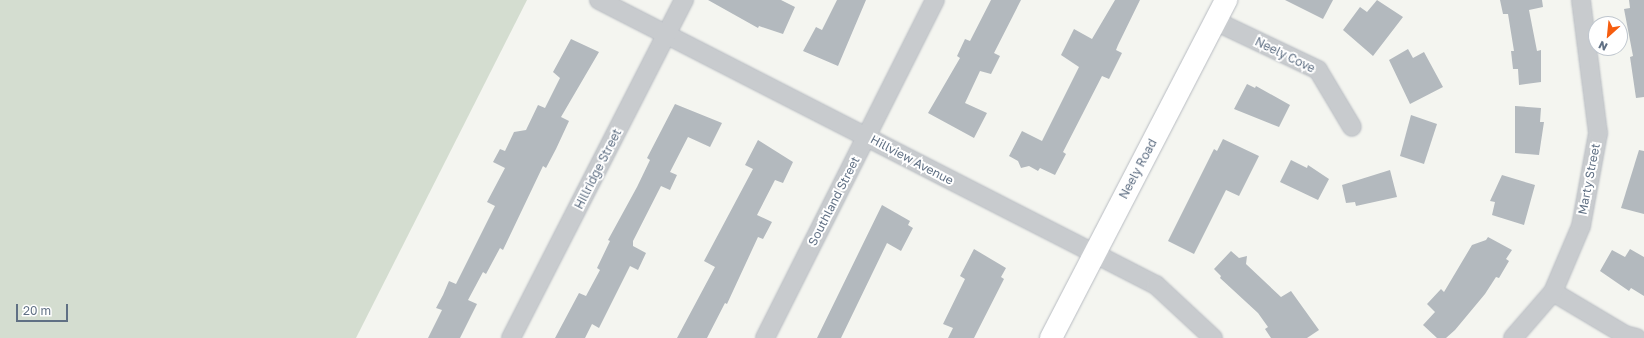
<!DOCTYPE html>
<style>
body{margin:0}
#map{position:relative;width:1644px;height:338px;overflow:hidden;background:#f4f5f0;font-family:"Golos Text",sans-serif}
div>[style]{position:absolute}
.green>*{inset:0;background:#d4ddd0}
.building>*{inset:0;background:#b3b9be}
.roads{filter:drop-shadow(0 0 1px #b7bbc1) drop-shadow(0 0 1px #b7bbc1)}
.street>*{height:18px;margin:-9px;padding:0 9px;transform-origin:9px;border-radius:9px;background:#c8cbce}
.secondary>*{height:22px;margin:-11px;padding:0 11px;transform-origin:11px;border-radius:11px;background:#fff}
span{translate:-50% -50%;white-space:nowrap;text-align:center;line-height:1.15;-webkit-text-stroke:4px #fff;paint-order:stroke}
.street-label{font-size:12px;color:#607084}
.north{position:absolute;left:1588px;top:16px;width:40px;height:40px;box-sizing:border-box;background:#fff;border:1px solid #bfc6ce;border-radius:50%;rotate:207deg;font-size:11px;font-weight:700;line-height:16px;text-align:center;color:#607084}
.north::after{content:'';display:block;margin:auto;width:14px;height:18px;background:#f65d0f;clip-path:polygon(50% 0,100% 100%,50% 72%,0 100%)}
.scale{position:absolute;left:16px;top:304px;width:52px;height:18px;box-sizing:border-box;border:2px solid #607084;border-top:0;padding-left:5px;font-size:12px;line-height:14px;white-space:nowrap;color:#607084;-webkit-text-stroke:3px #fff;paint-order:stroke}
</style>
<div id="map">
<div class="green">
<div style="clip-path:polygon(0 0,527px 0,356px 338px,0 338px)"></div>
</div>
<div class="building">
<div style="clip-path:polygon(708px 0,781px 0,795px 7px,783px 34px,759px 26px,758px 28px)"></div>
<div style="clip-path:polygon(837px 0,866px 0,838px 66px,803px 51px,816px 27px,822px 30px)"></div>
<div style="clip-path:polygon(991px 0,1021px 0,994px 53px,1000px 56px,991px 74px,980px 71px,965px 103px,987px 113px,974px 138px,928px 113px,960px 58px,957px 56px,965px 39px,970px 41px)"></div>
<div style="clip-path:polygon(1115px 0,1140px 0,1118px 45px,1116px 50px,1122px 53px,1109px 79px,1102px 76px,1063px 152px,1066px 154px,1055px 175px,1040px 168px,1038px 171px,1029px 166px,1021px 168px,1018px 161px,1009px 156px,1022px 131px,1042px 141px,1079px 67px,1061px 55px,1074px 29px,1092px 39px)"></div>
<div style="clip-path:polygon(1285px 0,1333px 0,1323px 19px)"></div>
<div style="clip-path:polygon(1377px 0,1403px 17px,1373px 56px,1343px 30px,1360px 7px,1367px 12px)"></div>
<div style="clip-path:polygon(1500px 0,1542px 0,1543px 7px,1529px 10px,1537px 51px,1541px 50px,1541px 82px,1519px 85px,1518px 69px,1513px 69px,1511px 51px,1514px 51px,1508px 14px,1503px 14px)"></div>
<div style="clip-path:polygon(1629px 0,1644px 0,1644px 97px,1636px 98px,1630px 57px,1633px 56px,1624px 9px,1630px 8px)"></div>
<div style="clip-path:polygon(571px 39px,599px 52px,561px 117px,569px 121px,556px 149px,546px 168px,543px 166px,503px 250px,500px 248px,486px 274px,483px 272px,468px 300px,477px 304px,460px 338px,428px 338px,442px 310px,436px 308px,443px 295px,449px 281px,456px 284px,495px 206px,487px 202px,505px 168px,493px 162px,500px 149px,505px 151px,514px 132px,526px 130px,538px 105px,545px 108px,560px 78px,553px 72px)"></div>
<div style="clip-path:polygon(1408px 49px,1413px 58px,1424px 52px,1443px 87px,1410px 104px,1389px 60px)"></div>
<div style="clip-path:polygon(1247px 84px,1255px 88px,1256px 86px,1290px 105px,1279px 127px,1234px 109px)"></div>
<div style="clip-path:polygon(675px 104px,722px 123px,710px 147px,688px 137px,670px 172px,677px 175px,670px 190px,661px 186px,633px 241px,633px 246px,646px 253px,638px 270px,630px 266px,599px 328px,592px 324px,585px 338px,555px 338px,579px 293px,586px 296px,600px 270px,597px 268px,610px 241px,608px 240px,637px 187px,650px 160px,647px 158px)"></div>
<div style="clip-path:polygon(1515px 106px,1541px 108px,1540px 122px,1544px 122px,1539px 155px,1515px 153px)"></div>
<div style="clip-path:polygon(1411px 115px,1437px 124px,1424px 164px,1400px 156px)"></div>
<div style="clip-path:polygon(1223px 139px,1259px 156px,1239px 196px,1226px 190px,1194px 254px,1168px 241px,1214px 149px,1217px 151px)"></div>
<div style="clip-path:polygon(758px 140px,793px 162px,783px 183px,775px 180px,757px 215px,772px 222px,763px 239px,758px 237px,727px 304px,725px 303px,707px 338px,677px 338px,715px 267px,704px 261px,753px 169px,745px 165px)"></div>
<div style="clip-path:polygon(1639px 150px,1644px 151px,1644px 214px,1621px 208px)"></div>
<div style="clip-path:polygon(1291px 160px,1307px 168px,1308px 165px,1329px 179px,1318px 200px,1280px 182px)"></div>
<div style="clip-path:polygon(1390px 170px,1397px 197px,1356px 206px,1355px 202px,1346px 203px,1342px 185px)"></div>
<div style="clip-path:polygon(1502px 175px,1535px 185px,1524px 225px,1492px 215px,1495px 202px,1490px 201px)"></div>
<div style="clip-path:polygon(882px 205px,910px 221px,908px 225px,913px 228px,901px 251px,887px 243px,841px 338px,817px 338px)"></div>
<div style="clip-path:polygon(1488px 237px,1512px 250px,1506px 259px,1509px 261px,1499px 278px,1496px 277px,1485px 294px,1455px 330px,1446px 338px,1437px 338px,1423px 325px,1435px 312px,1427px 304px,1441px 289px,1444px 292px,1472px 245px,1486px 240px)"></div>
<div style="clip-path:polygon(974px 249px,1006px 268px,1001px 277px,1004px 279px,974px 338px,948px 338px,953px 328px,943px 324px,965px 279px,960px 276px)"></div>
<div style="clip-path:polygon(1630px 249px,1644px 257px,1644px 296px,1631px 288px,1629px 291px,1600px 271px,1612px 250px,1625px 257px)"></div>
<div style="clip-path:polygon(1231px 251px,1239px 258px,1247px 256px,1246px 264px,1281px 297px,1291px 291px,1319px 330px,1307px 338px,1271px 338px,1265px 329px,1268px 327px,1258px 313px,1220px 278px,1221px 276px,1214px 269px)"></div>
</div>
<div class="roads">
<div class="street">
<div style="left:599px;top:0;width:626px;rotate:27.1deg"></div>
<div style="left:1156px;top:285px;width:78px;rotate:42.9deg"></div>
<div style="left:1215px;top:21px;width:114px;rotate:25.4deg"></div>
<div style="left:1318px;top:70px;width:66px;rotate:59.2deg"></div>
<div style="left:1553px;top:292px;width:84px;rotate:30.8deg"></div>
<div style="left:1625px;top:335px;width:12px;rotate:14deg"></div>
<div style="left:511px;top:338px;width:380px;rotate:-62.9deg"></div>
<div style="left:765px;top:338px;width:378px;rotate:-63.3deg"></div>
<div style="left:1513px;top:338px;width:61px;rotate:-49deg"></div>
<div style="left:1553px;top:292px;width:72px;rotate:-67deg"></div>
<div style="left:1581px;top:226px;width:95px;rotate:-79.6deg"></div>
<div style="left:1598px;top:133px;width:134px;rotate:-97.3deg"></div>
</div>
<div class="secondary">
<div style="left:1051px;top:338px;width:381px;rotate:-62.6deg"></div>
</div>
</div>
<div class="street-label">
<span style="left:1285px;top:55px;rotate:26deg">Neely Cove</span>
<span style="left:912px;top:160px;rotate:28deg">Hillview Avenue</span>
<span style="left:598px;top:169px;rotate:-63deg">Hillridge Street</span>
<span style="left:1138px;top:169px;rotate:-62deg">Neely Road</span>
<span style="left:1589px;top:179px;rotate:-79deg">Marty Street</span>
<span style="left:834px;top:201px;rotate:-63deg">Southland Street</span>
</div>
<div class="north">N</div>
<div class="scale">20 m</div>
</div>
